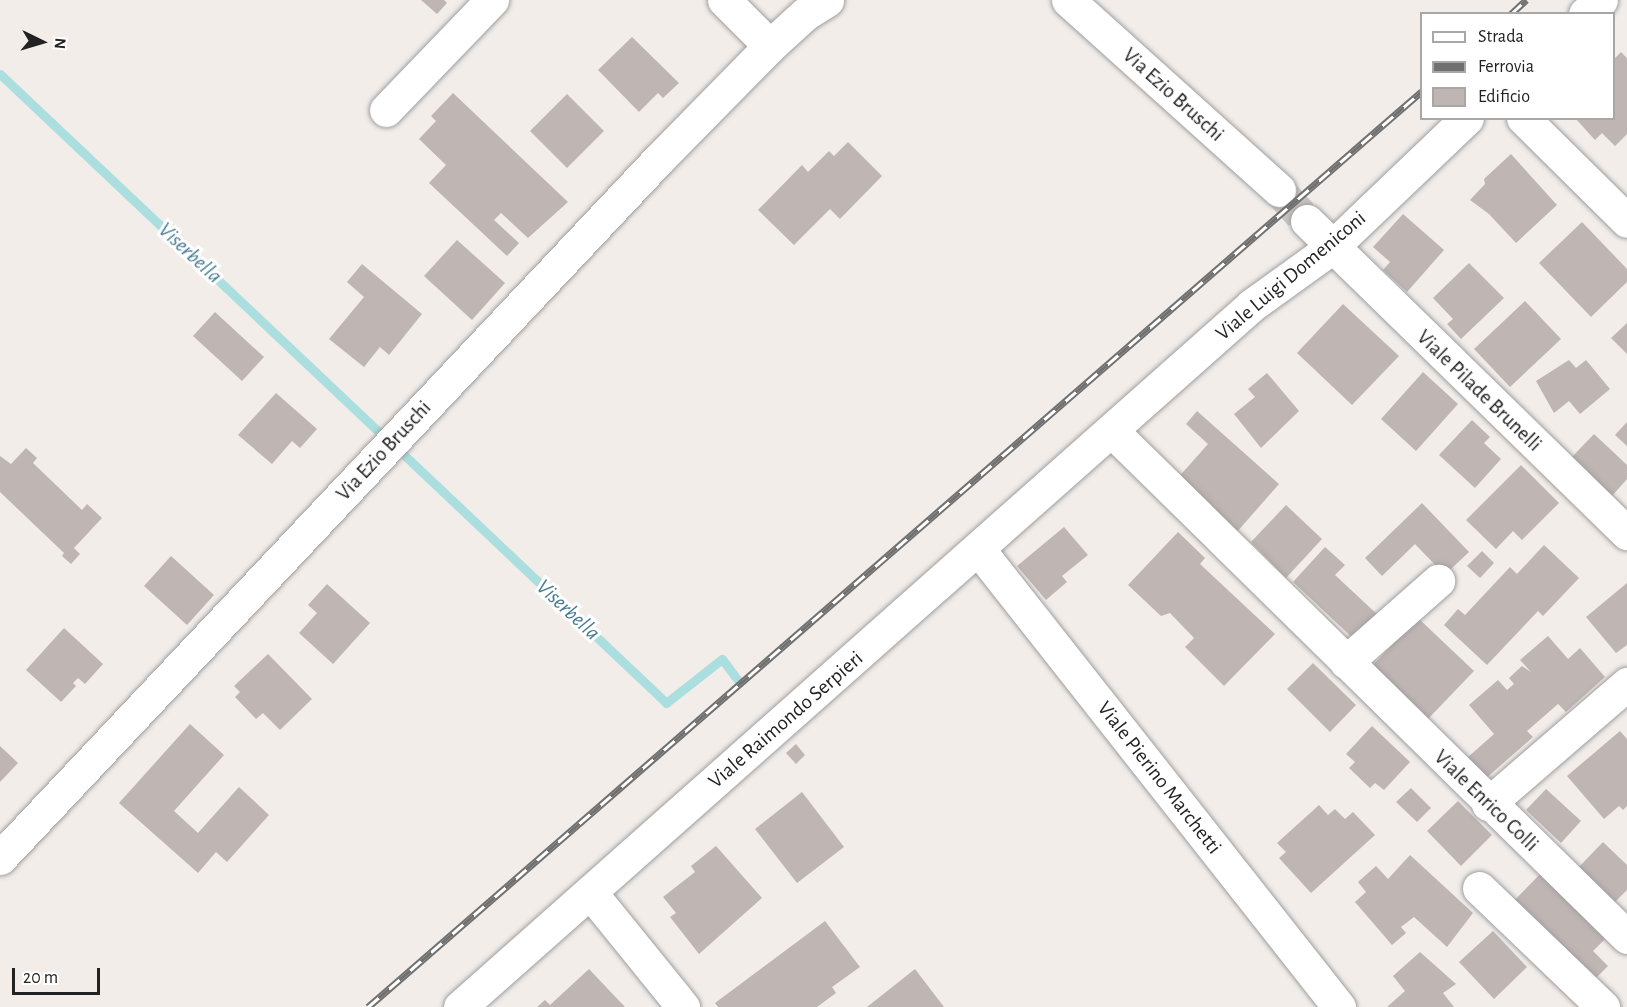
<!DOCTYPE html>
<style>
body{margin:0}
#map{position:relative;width:1627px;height:1007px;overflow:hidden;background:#f2ede9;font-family:"Alegreya Sans",sans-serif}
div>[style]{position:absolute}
.stream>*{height:9px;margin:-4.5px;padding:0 4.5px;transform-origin:4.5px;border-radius:4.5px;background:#abdede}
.building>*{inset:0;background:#bfb5b2}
.minor-tunnel>*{height:33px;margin-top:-16.5px;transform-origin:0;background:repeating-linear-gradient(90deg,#c8c4c1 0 33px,transparent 0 49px)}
.roads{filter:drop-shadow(0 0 2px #9f9f9f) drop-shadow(0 0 2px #9f9f9f)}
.minor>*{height:33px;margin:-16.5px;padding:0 16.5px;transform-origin:16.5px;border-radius:16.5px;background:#fff}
.tertiary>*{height:33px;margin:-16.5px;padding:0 16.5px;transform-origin:16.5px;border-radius:16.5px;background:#fff}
.rail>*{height:7px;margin-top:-3.5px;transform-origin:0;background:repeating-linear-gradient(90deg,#fff 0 14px,#707070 0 28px);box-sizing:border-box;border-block:2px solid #707070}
span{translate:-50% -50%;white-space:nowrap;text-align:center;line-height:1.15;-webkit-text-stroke:6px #fff;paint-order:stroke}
.street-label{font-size:21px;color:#222}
.water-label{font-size:22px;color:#437b91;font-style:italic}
.legend{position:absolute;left:1420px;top:12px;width:195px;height:108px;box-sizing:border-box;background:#fff;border:2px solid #a7a7a7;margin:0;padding:8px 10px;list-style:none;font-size:18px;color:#222}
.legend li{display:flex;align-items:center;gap:12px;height:30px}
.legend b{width:30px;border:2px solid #a7a7a7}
.north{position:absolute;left:12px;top:12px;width:60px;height:60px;-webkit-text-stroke:4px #fff;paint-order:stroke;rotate:95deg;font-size:16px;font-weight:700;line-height:24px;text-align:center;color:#222}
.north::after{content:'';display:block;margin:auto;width:21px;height:27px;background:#222;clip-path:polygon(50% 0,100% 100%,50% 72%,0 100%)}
.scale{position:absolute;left:12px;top:968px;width:88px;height:27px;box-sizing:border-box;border:3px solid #222;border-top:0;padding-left:8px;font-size:18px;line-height:21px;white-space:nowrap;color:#222;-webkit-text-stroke:4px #fff;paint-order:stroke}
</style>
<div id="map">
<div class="stream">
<div style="left:0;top:74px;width:521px;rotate:43.37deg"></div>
<div style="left:401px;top:452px;width:365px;rotate:43.4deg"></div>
<div style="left:666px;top:703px;width:71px;rotate:-38.2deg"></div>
<div style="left:722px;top:659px;width:25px;rotate:53deg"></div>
</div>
<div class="building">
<div style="clip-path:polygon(421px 0,444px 0,447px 3px,437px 14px)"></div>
<div style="clip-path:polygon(632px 37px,679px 83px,663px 98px,658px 93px,639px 112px,598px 70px)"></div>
<div style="clip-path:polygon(1621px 52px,1627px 58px,1627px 134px,1615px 146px,1602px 133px,1595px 140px,1575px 118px,1614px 118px,1614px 59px)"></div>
<div style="clip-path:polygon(453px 93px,568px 202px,528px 238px,501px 213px,494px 220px,519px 243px,507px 256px,429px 183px,446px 165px,419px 139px,436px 121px,431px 116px)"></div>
<div style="clip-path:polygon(567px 94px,604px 131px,567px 168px,530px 131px)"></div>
<div style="clip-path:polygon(848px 142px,882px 176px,840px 219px,830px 209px,794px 245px,758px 210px,802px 165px,808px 172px,829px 151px,834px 156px)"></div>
<div style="clip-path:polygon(1511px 154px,1557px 205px,1516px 243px,1489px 214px,1470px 200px,1485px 184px,1484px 179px)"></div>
<div style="clip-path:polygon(1403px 214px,1444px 250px,1407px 292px,1383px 270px,1390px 262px,1373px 247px)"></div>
<div style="clip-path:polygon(1582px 222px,1627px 269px,1627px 282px,1591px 317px,1539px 263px)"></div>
<div style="clip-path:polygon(457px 240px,505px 283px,472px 320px,424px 276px)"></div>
<div style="clip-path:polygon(1469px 263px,1504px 298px,1461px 339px,1447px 324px,1453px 319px,1433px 298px)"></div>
<div style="clip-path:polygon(362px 264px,422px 314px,389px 355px,380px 347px,364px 367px,329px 339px,364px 297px,347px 282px)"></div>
<div style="clip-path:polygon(1525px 301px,1561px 339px,1510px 387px,1474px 349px)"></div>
<div style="clip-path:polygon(1343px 304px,1399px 356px,1352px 405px,1297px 353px)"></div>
<div style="clip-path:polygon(215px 312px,264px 357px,242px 381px,193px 336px)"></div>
<div style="clip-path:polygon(1627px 323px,1627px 354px,1611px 338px)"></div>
<div style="clip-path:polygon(1569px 360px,1576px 368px,1586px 360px,1610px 389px,1580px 414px,1569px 401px,1554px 413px,1536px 381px)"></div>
<div style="clip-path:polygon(1423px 372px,1458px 404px,1416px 451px,1381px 419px)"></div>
<div style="clip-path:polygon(1267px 373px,1299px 411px,1261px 448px,1234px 414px,1255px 397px,1248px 389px)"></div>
<div style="clip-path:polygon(276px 393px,317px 429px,300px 448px,292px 441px,272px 464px,238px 435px)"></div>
<div style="clip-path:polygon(1197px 411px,1279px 484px,1236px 533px,1176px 480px,1208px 444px,1186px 424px)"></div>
<div style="clip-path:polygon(1472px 420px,1490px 437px,1484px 443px,1501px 459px,1475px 488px,1439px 455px)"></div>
<div style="clip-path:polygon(1627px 422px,1627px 446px,1615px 435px)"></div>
<div style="clip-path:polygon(1594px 434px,1627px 465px,1627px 479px,1612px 496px,1571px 458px)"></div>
<div style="clip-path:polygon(26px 448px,37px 458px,33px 463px,82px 510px,87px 504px,102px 518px,74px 548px,80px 554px,71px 564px,62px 556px,64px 553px,0 492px,0 456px,11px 464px)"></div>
<div style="clip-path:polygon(1521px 465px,1559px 503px,1522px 540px,1513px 531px,1496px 549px,1466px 520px)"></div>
<div style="clip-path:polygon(1422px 503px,1469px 552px,1450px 570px,1446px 566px,1441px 571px,1415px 544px,1382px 576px,1365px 558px)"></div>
<div style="clip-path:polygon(1286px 505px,1322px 539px,1286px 578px,1251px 542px)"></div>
<div style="clip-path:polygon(1064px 527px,1088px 555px,1062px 576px,1067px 582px,1046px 600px,1017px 566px)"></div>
<div style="clip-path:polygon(1178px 532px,1205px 558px,1200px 564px,1275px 634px,1224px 686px,1185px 647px,1194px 638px,1170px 613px,1161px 616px,1128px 585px)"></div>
<div style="clip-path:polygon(1544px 545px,1579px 578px,1543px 616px,1538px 611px,1487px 665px,1444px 625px,1458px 609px,1465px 615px,1510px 567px,1517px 574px)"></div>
<div style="clip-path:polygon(1325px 547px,1345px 565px,1335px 575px,1379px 616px,1356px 641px,1293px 582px)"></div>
<div style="clip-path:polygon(1482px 551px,1494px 563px,1480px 578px,1467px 566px)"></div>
<div style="clip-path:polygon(171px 556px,214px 595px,187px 625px,144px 586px)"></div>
<div style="clip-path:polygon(1627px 583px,1627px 645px,1616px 653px,1586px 617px)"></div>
<div style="clip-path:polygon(327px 584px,370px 623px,333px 664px,299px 633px,317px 613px,308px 605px)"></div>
<div style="clip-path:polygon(1418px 618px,1474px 671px,1428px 719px,1372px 666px)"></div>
<div style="clip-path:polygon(64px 628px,103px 664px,85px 684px,78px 678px,73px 683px,76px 686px,61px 702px,26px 670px)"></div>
<div style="clip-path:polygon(1548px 636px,1568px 659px,1580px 648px,1605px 677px,1566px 712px,1558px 704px,1527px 731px,1533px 737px,1476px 787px,1458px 766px,1494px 734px,1469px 705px,1498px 680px,1507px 690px,1514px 684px,1509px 678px,1522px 666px,1531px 672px,1520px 660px)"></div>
<div style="clip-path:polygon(268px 654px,312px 699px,280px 730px,263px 713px,256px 719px,235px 697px,240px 692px,234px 686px)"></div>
<div style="clip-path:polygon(1313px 663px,1356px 705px,1330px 732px,1287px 689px)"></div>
<div style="clip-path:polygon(190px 724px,224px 755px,174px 811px,198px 833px,239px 787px,269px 815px,227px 862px,216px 852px,198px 873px,119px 803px)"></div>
<div style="clip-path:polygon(1372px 726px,1410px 762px,1384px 790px,1375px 783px,1370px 788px,1349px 768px,1355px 762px,1346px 754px)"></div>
<div style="clip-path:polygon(1620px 731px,1627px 739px,1627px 806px,1623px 810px,1619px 806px,1604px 819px,1567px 776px)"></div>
<div style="clip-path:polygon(796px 744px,805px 755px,796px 764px,786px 753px)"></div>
<div style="clip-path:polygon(0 746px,18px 763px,0 782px)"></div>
<div style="clip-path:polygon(1411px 788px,1431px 808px,1417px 822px,1396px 802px)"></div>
<div style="clip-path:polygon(1546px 789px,1581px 821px,1561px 843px,1526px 810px)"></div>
<div style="clip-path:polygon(802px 792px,844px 847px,797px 883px,755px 829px)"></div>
<div style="clip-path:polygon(1458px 801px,1492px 835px,1461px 866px,1427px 831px)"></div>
<div style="clip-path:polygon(1319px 805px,1328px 815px,1335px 809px,1345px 819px,1353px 812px,1375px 835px,1311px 893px,1279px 858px,1286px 852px,1277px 843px)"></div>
<div style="clip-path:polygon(1603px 842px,1627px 865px,1627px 890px,1611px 906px,1575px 871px)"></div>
<div style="clip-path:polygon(716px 846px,762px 898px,699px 954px,670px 917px,676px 913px,663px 897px,695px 872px,691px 866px)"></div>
<div style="clip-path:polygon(1410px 855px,1473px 913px,1447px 947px,1414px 917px,1401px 927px,1406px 933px,1392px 945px,1355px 902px,1366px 892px,1358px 882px,1376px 866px,1388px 879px)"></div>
<div style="clip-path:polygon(1541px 873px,1606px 938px,1593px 951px,1608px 966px,1587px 987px,1508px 907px)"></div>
<div style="clip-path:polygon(825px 921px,860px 967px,832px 987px,836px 993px,817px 1007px,718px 1007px,715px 1003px)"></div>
<div style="clip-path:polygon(1493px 931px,1527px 967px,1494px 999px,1459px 962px)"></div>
<div style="clip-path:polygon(1420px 952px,1456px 984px,1443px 993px,1454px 1007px,1387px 1007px,1405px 991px,1393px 976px)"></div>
<div style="clip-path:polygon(589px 969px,625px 1007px,537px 1007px,545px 1000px,550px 1005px)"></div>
<div style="clip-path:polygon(915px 969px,944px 1007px,867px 1007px)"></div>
</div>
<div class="minor-tunnel">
<div style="left:1279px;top:190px;width:42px;rotate:47.9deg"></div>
</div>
<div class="roads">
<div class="minor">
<div style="left:724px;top:0;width:65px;rotate:45deg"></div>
<div style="left:1068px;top:0;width:284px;rotate:42deg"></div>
<div style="left:386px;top:110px;width:153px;rotate:-46.1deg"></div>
<div style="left:1523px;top:118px;width:146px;rotate:44.7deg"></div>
<div style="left:1307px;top:221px;width:447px;rotate:44.3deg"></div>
<div style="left:1112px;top:431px;width:722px;rotate:44.49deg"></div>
<div style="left:979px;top:550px;width:582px;rotate:51.77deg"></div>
<div style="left:1346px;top:662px;width:123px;rotate:-41.4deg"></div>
<div style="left:1488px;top:804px;width:184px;rotate:-40.8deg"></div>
<div style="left:0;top:858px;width:958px;rotate:-46.69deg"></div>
<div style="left:657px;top:161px;width:161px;rotate:-45.5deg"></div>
<div style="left:770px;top:46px;width:47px;rotate:-42.4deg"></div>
<div style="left:805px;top:14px;width:26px;rotate:-32deg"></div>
<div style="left:1479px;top:888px;width:172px;rotate:43.8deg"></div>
<div style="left:590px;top:892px;width:148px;rotate:51deg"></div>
</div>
<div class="tertiary">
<div style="left:1585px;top:14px;width:21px;rotate:-41deg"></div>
<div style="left:460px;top:1007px;width:1058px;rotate:-41.55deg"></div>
<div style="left:1252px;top:305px;width:97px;rotate:-35.8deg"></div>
<div style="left:1331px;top:248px;width:188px;rotate:-43.7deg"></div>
</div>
</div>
<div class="rail">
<div style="left:1511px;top:14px;width:21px;rotate:-43deg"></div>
<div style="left:368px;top:1007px;width:1396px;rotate:-40.99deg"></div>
</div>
<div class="street-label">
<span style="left:1173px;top:95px;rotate:42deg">Via Ezio Bruschi</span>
<span style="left:1291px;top:276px;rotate:-40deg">Viale Luigi Domeniconi</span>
<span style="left:1479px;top:391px;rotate:44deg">Viale Pilade Brunelli</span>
<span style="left:384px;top:451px;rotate:-47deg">Via Ezio Bruschi</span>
<span style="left:786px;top:720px;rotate:-41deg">Viale Raimondo Serpieri</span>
<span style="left:1159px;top:778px;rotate:52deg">Viale Pierino Marchetti</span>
<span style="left:1486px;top:801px;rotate:44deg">Viale Enrico Colli</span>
</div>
<div class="water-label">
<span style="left:190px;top:253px;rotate:43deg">Viserbella</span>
<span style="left:568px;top:610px;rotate:43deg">Viserbella</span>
</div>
<ul class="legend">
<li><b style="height:8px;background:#fff"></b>Strada</li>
<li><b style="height:8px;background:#707070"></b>Ferrovia</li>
<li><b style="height:16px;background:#bfb5b2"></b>Edificio</li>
</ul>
<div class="north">N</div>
<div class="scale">20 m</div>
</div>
